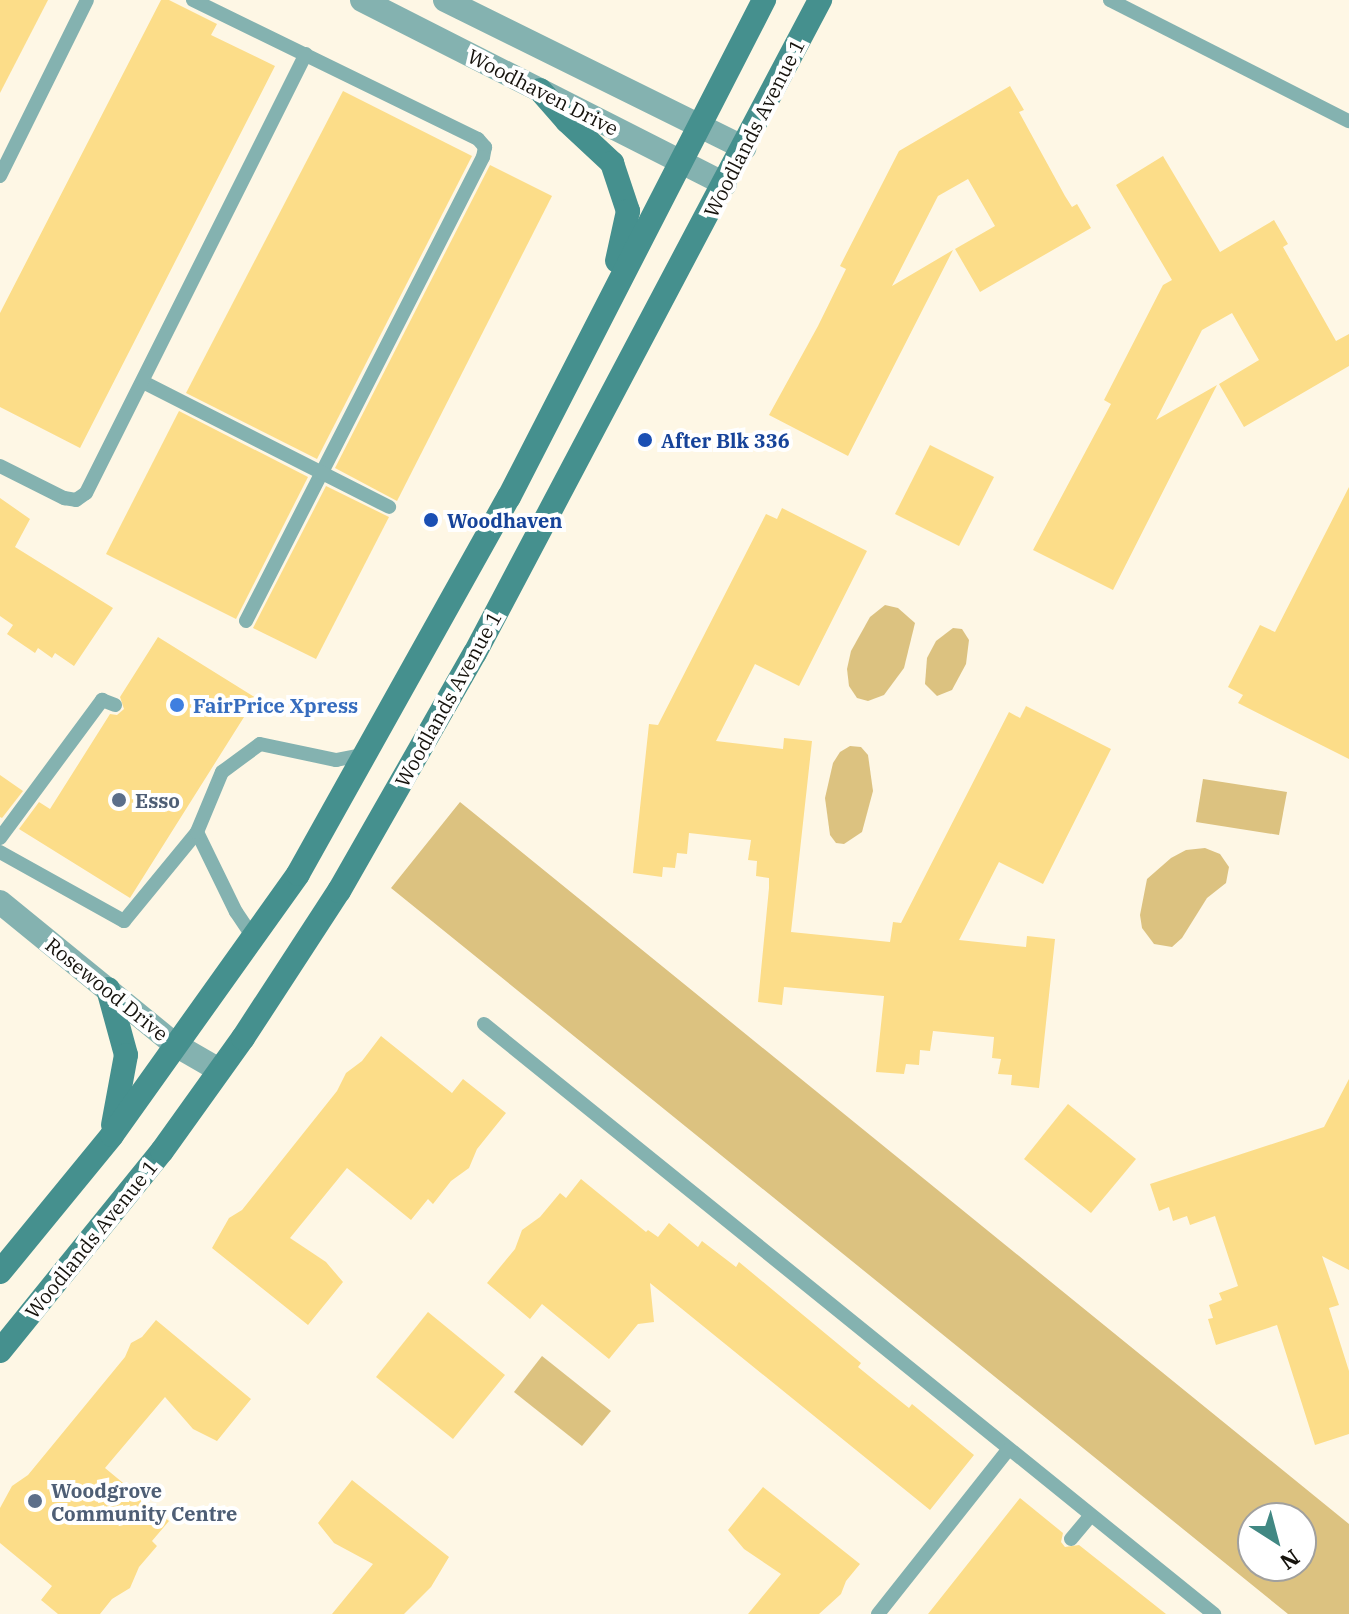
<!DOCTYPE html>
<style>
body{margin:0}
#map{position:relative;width:1349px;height:1614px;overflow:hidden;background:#fef7e5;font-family:"IBM Plex Serif",serif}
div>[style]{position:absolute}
.green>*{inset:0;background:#dcc280}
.building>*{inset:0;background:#fcdd89}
.lane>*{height:14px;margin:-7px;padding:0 7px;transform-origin:7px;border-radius:7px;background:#84b2b0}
.street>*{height:24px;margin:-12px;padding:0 12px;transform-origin:12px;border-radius:12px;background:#84b2b0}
.secondary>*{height:24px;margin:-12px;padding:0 12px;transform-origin:12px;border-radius:12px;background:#45908e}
.dots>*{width:22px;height:22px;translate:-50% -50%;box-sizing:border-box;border:4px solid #fff;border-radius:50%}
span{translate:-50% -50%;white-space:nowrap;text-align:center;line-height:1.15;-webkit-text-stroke:8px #fff;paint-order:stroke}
.street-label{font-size:20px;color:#15120c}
.transit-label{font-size:20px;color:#164399;font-weight:700}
.left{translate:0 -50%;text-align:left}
.shop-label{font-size:20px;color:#366cbe;font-weight:700}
.service-label{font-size:20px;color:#4e5e75;font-weight:700}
.north{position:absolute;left:1237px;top:1502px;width:80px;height:80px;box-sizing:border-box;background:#fff;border:2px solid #a1a09e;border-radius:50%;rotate:144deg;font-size:22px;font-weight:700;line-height:32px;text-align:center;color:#15120c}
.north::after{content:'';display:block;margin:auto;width:28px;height:36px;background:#418883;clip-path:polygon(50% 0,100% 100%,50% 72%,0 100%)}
</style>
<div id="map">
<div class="green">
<div style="clip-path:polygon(885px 605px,898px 608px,915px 623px,904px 668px,884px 695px,868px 701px,857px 698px,849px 686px,847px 669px,851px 651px,870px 617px)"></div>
<div style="clip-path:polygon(953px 628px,962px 629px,969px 640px,966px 664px,952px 690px,937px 696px,925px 684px,927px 658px,936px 641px)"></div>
<div style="clip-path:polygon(850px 746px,861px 747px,868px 755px,873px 791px,862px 832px,844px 844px,836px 843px,830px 835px,825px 798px,833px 763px,840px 752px)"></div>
<div style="clip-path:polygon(1203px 779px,1287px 792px,1279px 835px,1196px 822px)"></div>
<div style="clip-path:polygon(evenodd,460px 802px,1349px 1524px,1349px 1614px,1288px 1614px,391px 888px,460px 802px,1253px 1518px,1301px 1518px,1301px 1566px,1253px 1566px,1253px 1518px)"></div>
<div style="clip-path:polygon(1205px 848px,1220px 854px,1229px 867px,1226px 883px,1207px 898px,1182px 938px,1172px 947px,1154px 944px,1142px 928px,1140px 915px,1147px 879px,1171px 858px,1186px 850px)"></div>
<div style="clip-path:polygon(542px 1356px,611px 1411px,582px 1446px,514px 1392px)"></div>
</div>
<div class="building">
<div style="clip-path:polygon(0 0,48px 0,0 93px)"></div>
<div style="clip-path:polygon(161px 0,169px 0,217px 24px,211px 35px,275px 66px,80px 448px,0 407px,0 313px)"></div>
<div style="clip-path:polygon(1010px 86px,1024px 110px,1019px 112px,1065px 196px,1072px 207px,1077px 204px,1091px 228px,980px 292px,955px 249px,995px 226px,968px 179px,938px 196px,892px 286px,953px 250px,848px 456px,769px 415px,818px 326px,846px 269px,840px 266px,899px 151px)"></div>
<div style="clip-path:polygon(343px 91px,472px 156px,317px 459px,186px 393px)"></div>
<div style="clip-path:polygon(1163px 156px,1220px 252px,1274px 220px,1288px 244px,1283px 247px,1336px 341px,1349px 334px,1349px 366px,1244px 427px,1219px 384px,1259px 360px,1232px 313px,1202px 330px,1156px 420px,1217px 385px,1113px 590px,1033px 550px,1111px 404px,1104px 400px,1163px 285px,1172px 280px,1116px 185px)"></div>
<div style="clip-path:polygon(490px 165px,552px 196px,397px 501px,335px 468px)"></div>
<div style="clip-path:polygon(179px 411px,308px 477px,236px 619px,106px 554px)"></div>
<div style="clip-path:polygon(930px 445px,994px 477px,959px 546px,895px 514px)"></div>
<div style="clip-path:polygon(326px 486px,389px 517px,316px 659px,253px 628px)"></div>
<div style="clip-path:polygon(1349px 487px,1349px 759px,1238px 703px,1243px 695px,1228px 687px,1260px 625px,1275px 632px)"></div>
<div style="clip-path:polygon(0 498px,30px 519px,15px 547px,113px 608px,74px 666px,55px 653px,52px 658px,38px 648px,35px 653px,7px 634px,13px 625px,0 616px)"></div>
<div style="clip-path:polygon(782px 508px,867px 551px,799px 686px,755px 664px,716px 741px,783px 749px,784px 738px,812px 741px,791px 932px,890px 942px,893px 922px,901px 923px,1009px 712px,1020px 718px,1026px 706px,1111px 749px,1043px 884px,999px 862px,959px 940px,1026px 947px,1027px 936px,1055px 939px,1039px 1088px,1011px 1085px,1012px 1075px,998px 1074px,1001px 1059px,992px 1058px,994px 1037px,933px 1031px,930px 1051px,920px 1050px,919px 1065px,906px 1064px,904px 1074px,876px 1072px,884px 996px,784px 987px,782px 1005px,758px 1002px,769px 888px,769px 878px,756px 876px,757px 861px,748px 860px,751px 840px,689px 833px,687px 854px,677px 853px,675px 868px,663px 867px,662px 877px,633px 873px,649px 724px,658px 725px,766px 514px,777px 519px)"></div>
<div style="clip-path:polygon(158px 637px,256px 698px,130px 898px,19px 829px,39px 802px,50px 809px,110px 714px,117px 715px,124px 709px,120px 697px)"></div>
<div style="clip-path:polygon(0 775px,23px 791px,2px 818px,0 817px)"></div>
<div style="clip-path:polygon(381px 1036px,452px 1093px,463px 1079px,506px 1113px,477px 1149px,469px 1168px,451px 1181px,433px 1204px,428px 1199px,411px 1220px,347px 1168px,290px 1238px,326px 1262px,343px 1282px,308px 1325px,212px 1248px,229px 1218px,242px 1210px,337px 1091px,346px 1073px,362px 1061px)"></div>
<div style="clip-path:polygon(1349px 1079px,1349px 1270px,1322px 1256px,1339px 1305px,1329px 1308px,1349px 1371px,1349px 1434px,1315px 1445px,1277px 1325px,1216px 1345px,1208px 1319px,1213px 1318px,1209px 1305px,1222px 1300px,1219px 1293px,1238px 1286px,1215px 1216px,1190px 1225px,1187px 1216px,1173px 1221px,1169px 1207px,1159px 1211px,1150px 1184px,1324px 1127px)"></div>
<div style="clip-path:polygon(1068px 1104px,1136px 1159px,1091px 1213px,1024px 1159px)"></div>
<div style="clip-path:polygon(581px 1179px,646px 1232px,648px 1230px,658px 1237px,669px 1223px,698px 1247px,702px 1241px,736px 1267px,739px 1262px,861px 1363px,858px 1367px,879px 1384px,909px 1408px,912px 1404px,974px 1455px,930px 1510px,650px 1283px,654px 1322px,638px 1324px,609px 1359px,542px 1304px,530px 1319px,487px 1283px,515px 1249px,522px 1230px,540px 1217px,560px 1193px,566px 1198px)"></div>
<div style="clip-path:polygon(428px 1312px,505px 1375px,453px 1439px,376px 1377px)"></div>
<div style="clip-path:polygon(156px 1320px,251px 1399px,217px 1441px,193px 1429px,165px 1397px,105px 1468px,169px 1521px,152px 1541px,157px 1546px,139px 1567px,130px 1588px,112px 1599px,100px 1614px,58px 1614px,41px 1600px,52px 1586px,0 1543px,0 1508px,12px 1486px,28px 1475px,125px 1357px,131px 1343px,142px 1337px)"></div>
<div style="clip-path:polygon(352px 1480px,449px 1557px,431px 1587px,404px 1614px,332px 1614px,373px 1564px,334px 1543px,318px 1523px)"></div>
<div style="clip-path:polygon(763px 1487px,860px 1564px,846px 1581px,841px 1594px,819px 1614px,748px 1614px,781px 1574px,744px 1549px,728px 1530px)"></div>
<div style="clip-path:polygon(1020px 1498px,1063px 1533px,1061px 1542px,1065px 1547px,1079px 1545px,1166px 1614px,928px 1614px)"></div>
</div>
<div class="lane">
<div style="left:193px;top:0;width:317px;rotate:26deg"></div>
<div style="left:478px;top:139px;width:11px;rotate:49deg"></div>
<div style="left:485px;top:147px;width:10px;rotate:101deg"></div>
<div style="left:483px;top:157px;width:521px;rotate:117.06deg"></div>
<div style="left:1110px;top:0;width:268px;rotate:26.9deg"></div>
<div style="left:0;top:176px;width:196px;rotate:-63.7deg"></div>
<div style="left:143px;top:382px;width:276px;rotate:26.9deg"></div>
<div style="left:0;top:466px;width:72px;rotate:26.6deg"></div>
<div style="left:64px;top:498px;width:12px;rotate:9deg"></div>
<div style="left:76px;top:500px;width:12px;rotate:-35deg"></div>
<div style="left:86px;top:493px;width:491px;rotate:-63.4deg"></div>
<div style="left:0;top:838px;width:172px;rotate:-53.5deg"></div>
<div style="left:102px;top:700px;width:14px;rotate:21deg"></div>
<div style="left:0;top:852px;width:142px;rotate:29.1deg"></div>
<div style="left:124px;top:921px;width:115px;rotate:-50.6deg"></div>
<div style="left:253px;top:937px;width:30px;rotate:-124deg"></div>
<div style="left:236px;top:912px;width:89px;rotate:-116deg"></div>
<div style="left:197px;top:832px;width:65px;rotate:-67.4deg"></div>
<div style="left:222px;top:772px;width:47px;rotate:-36.4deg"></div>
<div style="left:260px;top:744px;width:78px;rotate:11.9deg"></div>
<div style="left:336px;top:760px;width:31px;rotate:-11deg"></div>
<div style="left:484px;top:1024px;width:939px;rotate:38.95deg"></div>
<div style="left:1071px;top:1539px;width:30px;rotate:-50deg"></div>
<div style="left:878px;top:1614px;width:209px;rotate:-51.6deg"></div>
</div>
<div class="street">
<div style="left:362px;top:0;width:407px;rotate:26.9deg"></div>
<div style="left:445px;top:0;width:334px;rotate:26.3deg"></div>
<div style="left:0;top:902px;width:225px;rotate:39.2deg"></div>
<div style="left:174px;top:1044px;width:52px;rotate:30deg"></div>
</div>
<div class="secondary">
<div style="left:540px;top:90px;width:41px;rotate:48.9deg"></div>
<div style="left:567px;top:121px;width:62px;rotate:43deg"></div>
<div style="left:612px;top:163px;width:51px;rotate:71.6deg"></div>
<div style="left:628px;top:211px;width:51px;rotate:102.4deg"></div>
<div style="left:108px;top:989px;width:68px;rotate:74.7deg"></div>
<div style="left:126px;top:1055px;width:71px;rotate:100.5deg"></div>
<div style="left:0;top:1272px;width:177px;rotate:-50.7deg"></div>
<div style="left:112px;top:1135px;width:320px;rotate:-54.5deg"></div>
<div style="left:298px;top:874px;width:432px;rotate:-60.8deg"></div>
<div style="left:509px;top:497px;width:559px;rotate:-62.84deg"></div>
<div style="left:0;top:1351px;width:257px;rotate:-51deg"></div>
<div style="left:162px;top:1151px;width:139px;rotate:-54.4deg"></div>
<div style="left:243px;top:1038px;width:176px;rotate:-56.9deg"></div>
<div style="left:339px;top:891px;width:274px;rotate:-60.3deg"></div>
<div style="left:475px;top:653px;width:739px;rotate:-62.15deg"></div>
</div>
<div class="dots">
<div style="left:645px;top:440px;background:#1a4fb4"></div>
<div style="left:431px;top:520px;background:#1a4fb4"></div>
<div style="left:177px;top:705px;background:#3f7fe0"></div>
<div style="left:119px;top:800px;background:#5c6f8a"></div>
<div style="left:35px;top:1501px;background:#5c6f8a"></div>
</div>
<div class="street-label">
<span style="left:543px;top:92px;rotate:27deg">Woodhaven Drive</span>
<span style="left:754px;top:128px;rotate:-63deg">Woodlands Avenue 1</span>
<span style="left:448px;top:699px;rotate:-61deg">Woodlands Avenue 1</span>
<span style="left:107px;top:989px;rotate:39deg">Rosewood Drive</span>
<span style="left:91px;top:1239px;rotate:-51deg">Woodlands Avenue 1</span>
</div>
<div class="transit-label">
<span class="left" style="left:661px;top:440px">After Blk 336</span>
<span class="left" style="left:447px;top:520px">Woodhaven</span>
</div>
<div class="shop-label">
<span class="left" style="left:193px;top:705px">FairPrice Xpress</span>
</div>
<div class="service-label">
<span class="left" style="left:135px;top:800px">Esso</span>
<span class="left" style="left:51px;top:1502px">Woodgrove<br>Community Centre</span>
</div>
<div class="north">N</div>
</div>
